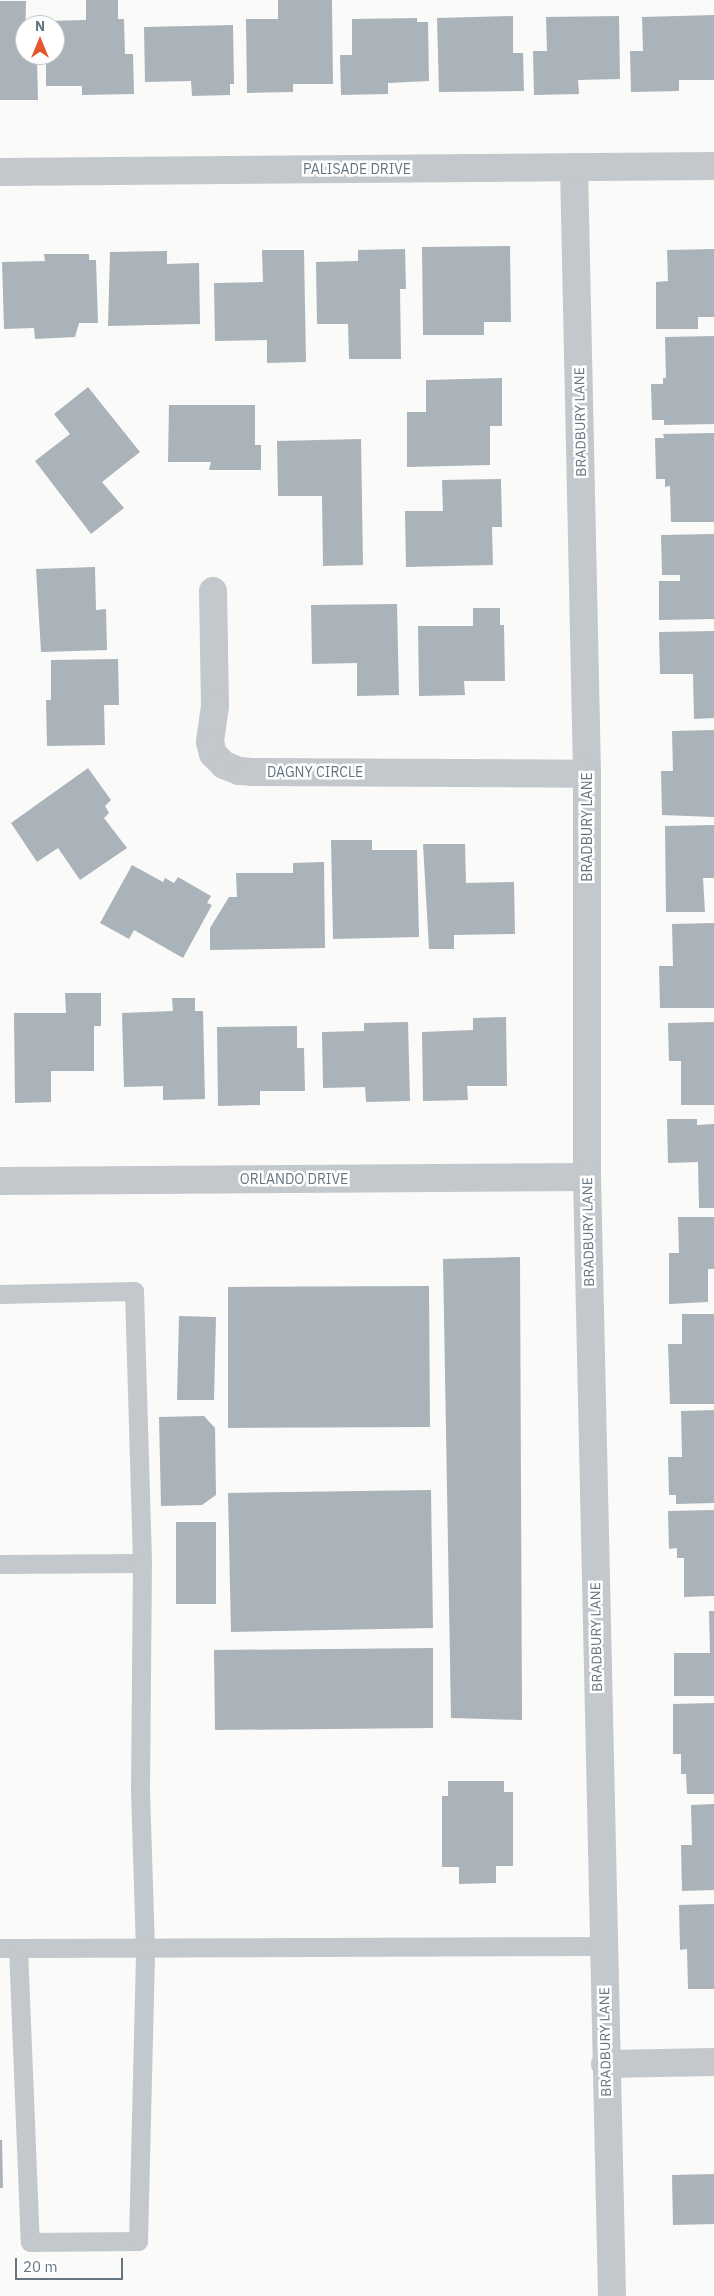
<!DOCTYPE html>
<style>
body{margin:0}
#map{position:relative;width:714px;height:2296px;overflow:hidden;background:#fafaf8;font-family:"IBM Plex Sans",sans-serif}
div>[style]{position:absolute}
.building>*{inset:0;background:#aab3b9}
.service>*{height:19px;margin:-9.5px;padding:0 9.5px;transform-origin:9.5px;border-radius:9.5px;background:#c3c8cc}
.minor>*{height:28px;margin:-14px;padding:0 14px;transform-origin:14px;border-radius:14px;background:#c3c8cc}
span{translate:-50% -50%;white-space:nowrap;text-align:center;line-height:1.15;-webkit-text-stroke:5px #fff;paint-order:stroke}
.street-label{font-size:14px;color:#657683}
.north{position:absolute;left:15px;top:15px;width:50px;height:50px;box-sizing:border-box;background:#fff;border:1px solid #c1c8cd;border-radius:50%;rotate:0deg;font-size:14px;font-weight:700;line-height:20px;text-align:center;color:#657683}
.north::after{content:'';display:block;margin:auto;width:18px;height:22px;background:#e4572e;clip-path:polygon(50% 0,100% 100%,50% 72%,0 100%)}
.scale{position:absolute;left:15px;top:2258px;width:108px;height:22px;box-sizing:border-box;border:2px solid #657683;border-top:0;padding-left:6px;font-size:15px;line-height:18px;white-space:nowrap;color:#657683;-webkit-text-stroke:4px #fff;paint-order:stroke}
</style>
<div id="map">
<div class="building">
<div style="clip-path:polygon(86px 0,118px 0,118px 19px,124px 19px,125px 54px,133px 54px,134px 94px,82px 95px,82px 86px,46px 86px,46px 55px,55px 55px,55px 25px,45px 25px,45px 21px,86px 20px)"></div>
<div style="clip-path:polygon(278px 0,332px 0,333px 84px,293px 84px,293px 92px,247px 93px,246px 19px,278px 19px)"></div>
<div style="clip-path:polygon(0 1px,26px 1px,25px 55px,27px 59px,37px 59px,38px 100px,0 100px)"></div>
<div style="clip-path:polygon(714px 15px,714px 80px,679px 80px,679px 91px,631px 92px,630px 51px,643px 51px,642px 17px)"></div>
<div style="clip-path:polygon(513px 16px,513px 53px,523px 53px,524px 91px,439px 92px,437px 18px)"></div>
<div style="clip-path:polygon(619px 16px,620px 79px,578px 80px,579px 94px,534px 95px,533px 51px,547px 51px,546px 17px)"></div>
<div style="clip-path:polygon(417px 18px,417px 22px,428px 22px,429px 81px,388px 83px,388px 94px,341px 95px,340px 55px,352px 55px,352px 19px)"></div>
<div style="clip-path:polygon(233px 25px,234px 84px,230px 84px,230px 95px,192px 96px,191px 81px,145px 82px,144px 27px)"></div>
<div style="clip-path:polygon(510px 246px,511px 322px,484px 322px,484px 335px,423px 335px,422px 247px)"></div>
<div style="clip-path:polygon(405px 249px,406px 289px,400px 289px,401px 359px,349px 359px,348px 324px,317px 324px,316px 262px,358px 261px,358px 250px)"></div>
<div style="clip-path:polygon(714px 249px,714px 317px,698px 317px,698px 329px,656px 329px,656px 282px,668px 281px,667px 250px)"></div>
<div style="clip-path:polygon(262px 250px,304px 250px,306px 362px,267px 363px,267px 340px,215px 341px,214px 283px,263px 282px)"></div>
<div style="clip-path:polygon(167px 251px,167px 264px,199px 263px,200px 324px,108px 326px,110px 252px)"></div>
<div style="clip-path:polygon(44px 254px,89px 254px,89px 260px,96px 260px,98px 323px,79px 323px,75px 337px,35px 339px,34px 328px,4px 329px,2px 262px,45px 261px)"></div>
<div style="clip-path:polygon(714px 336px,714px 424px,664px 425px,664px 420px,652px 420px,651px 384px,663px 384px,663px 378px,666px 378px,665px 337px)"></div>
<div style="clip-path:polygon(502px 378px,502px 426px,490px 426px,490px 465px,407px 467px,407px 412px,426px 412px,426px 380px)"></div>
<div style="clip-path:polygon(88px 387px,140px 452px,102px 482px,124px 508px,91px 534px,35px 461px,70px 434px,54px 414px)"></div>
<div style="clip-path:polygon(169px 405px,255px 405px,255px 445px,261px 445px,261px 470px,209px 470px,211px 462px,168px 462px)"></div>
<div style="clip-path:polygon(714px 433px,714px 522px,671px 522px,670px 486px,665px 487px,665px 479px,656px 479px,655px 438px,664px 438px,663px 434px)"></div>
<div style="clip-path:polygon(361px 439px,363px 565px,323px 566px,322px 496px,278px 496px,277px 441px)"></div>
<div style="clip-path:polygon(501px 479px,502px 527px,492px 527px,493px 565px,406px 567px,405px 511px,443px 511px,442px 480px)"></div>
<div style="clip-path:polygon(714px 534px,714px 619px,659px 620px,659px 581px,680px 581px,680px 575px,662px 575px,661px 535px)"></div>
<div style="clip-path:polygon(95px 567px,96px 610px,106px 609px,107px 650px,41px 652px,36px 569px)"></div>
<div style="clip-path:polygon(397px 604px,399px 695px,357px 696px,357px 663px,312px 664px,311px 605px)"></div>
<div style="clip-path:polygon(473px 608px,500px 608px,500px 625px,504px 625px,505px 681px,464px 681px,465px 695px,419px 696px,418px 626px,473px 626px)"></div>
<div style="clip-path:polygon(714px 631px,714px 718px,694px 719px,693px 674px,660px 674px,659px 632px)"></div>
<div style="clip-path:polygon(118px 659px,119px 705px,104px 705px,105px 745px,47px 746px,46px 700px,51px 700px,51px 660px)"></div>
<div style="clip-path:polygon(714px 730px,714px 817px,662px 815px,661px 771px,673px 771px,672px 731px)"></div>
<div style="clip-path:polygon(88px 768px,111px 800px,105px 806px,109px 813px,104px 818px,127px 848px,80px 880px,58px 848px,37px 862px,11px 823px)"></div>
<div style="clip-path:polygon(714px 825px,714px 878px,703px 878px,705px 912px,666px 912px,665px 826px)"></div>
<div style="clip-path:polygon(331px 840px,372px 840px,372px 850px,417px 850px,419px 937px,333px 939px)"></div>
<div style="clip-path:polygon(423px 844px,465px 844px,466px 883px,514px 882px,515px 934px,454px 935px,454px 949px,429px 949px)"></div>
<div style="clip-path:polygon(324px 862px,325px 948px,210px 950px,210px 928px,229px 897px,237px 897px,236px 873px,293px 873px,293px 863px)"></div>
<div style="clip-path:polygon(132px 865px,163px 882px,165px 878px,174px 883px,178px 877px,211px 896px,207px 903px,212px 905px,183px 958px,134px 930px,129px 939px,100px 923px)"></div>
<div style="clip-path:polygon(714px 923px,714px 1008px,660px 1008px,659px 966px,673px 966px,672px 924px)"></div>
<div style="clip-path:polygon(65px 993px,101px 993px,101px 1026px,94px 1026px,94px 1071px,51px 1071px,51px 1102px,15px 1103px,14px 1013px,66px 1013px)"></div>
<div style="clip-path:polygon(172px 998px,195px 998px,195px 1011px,203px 1011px,205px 1099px,163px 1100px,163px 1086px,124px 1087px,122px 1013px,173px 1011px)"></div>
<div style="clip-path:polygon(506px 1017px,507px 1086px,467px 1086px,468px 1100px,423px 1101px,422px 1032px,473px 1030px,473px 1018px)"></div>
<div style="clip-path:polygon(408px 1022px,410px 1101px,366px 1102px,365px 1087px,323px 1088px,322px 1032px,364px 1031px,364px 1023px)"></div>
<div style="clip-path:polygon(714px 1022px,714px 1105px,681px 1105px,681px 1061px,669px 1061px,668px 1023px)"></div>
<div style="clip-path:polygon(297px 1026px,297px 1048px,304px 1048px,305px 1091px,260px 1091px,260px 1105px,218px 1106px,217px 1027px)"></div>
<div style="clip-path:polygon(667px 1119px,697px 1119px,697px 1125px,714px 1124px,714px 1208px,699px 1208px,698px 1162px,668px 1163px)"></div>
<div style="clip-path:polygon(678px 1217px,714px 1217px,714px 1269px,708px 1269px,708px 1302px,669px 1304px,669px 1253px,679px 1253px)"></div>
<div style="clip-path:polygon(520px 1257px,522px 1720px,451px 1718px,443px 1259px)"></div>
<div style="clip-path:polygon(429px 1286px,430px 1427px,228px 1428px,228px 1287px)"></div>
<div style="clip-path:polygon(682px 1314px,714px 1314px,714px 1404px,670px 1404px,668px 1344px,682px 1344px)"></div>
<div style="clip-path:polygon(179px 1316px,216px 1317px,214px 1400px,177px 1400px)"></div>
<div style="clip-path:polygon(714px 1410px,714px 1503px,676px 1504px,676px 1495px,669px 1495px,668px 1457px,682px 1457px,681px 1411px)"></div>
<div style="clip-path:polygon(204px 1416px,215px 1428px,216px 1495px,202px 1505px,161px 1506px,159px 1417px)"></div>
<div style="clip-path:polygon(431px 1490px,433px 1628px,231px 1632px,228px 1493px)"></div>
<div style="clip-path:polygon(714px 1510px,714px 1596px,684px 1597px,684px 1558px,677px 1558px,677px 1548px,669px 1549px,668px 1511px)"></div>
<div style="clip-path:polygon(176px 1522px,216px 1522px,216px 1604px,176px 1604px)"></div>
<div style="clip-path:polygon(709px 1611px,714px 1611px,714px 1696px,674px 1696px,674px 1653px,710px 1653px)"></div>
<div style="clip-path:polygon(433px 1648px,433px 1728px,215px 1730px,214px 1650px)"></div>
<div style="clip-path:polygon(714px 1703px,714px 1794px,687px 1794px,686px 1774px,681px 1774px,681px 1754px,673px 1754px,673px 1704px)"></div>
<div style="clip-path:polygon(448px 1781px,504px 1781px,504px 1792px,513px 1792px,513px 1866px,496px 1866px,496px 1883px,459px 1884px,459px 1867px,442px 1867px,442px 1796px,448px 1796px)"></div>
<div style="clip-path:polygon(714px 1804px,714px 1890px,682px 1891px,681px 1845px,692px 1845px,691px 1805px)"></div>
<div style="clip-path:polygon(714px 1904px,714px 1989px,688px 1989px,687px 1949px,680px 1950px,679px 1905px)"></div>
<div style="clip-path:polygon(0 2140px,2px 2140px,3px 2188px,0 2188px)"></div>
<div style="clip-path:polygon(714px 2174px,714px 2224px,673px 2225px,672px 2175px)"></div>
</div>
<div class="service">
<div style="left:0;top:1294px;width:134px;rotate:-1.3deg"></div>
<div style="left:134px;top:1291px;width:272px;rotate:88.3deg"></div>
<div style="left:142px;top:1563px;width:142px;rotate:179.6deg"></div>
<div style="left:0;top:1948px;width:18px"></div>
<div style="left:18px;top:1948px;width:294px;rotate:87.7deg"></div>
<div style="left:30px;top:2242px;width:108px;rotate:-0.5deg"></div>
<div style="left:138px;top:2241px;width:292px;rotate:-88.6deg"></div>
<div style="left:145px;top:1949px;width:159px;rotate:-91.8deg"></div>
<div style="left:140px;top:1790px;width:227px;rotate:-89.5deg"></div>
<div style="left:18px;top:1948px;width:585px;rotate:-0.2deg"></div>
</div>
<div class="minor">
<div style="left:574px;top:167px;width:607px;rotate:88.77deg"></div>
<div style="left:587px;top:774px;width:403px;rotate:90deg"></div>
<div style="left:587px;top:1177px;width:1119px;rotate:88.72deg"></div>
<div style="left:0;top:172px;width:714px;rotate:-0.48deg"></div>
<div style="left:213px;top:591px;width:115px;rotate:89deg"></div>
<div style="left:215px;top:706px;width:36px;rotate:98deg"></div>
<div style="left:210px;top:742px;width:12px;rotate:76deg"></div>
<div style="left:213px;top:754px;width:16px;rotate:45deg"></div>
<div style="left:224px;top:765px;width:16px;rotate:22deg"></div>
<div style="left:239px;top:771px;width:13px;rotate:4deg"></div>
<div style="left:252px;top:772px;width:335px;rotate:0.3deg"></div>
<div style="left:0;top:1181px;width:587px;rotate:-0.39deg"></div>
<div style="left:605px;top:2064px;width:109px;rotate:-1.1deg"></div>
</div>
<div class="street-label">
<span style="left:357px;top:169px">PALISADE DRIVE</span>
<span style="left:580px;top:422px;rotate:-91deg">BRADBURY LANE</span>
<span style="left:315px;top:772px">DAGNY CIRCLE</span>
<span style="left:587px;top:827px;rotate:-90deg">BRADBURY LANE</span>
<span style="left:294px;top:1179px">ORLANDO DRIVE</span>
<span style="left:588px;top:1232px;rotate:-91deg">BRADBURY LANE</span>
<span style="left:596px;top:1637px;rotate:-91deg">BRADBURY LANE</span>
<span style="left:605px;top:2042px;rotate:-91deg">BRADBURY LANE</span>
</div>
<div class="north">N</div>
<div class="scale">20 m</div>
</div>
